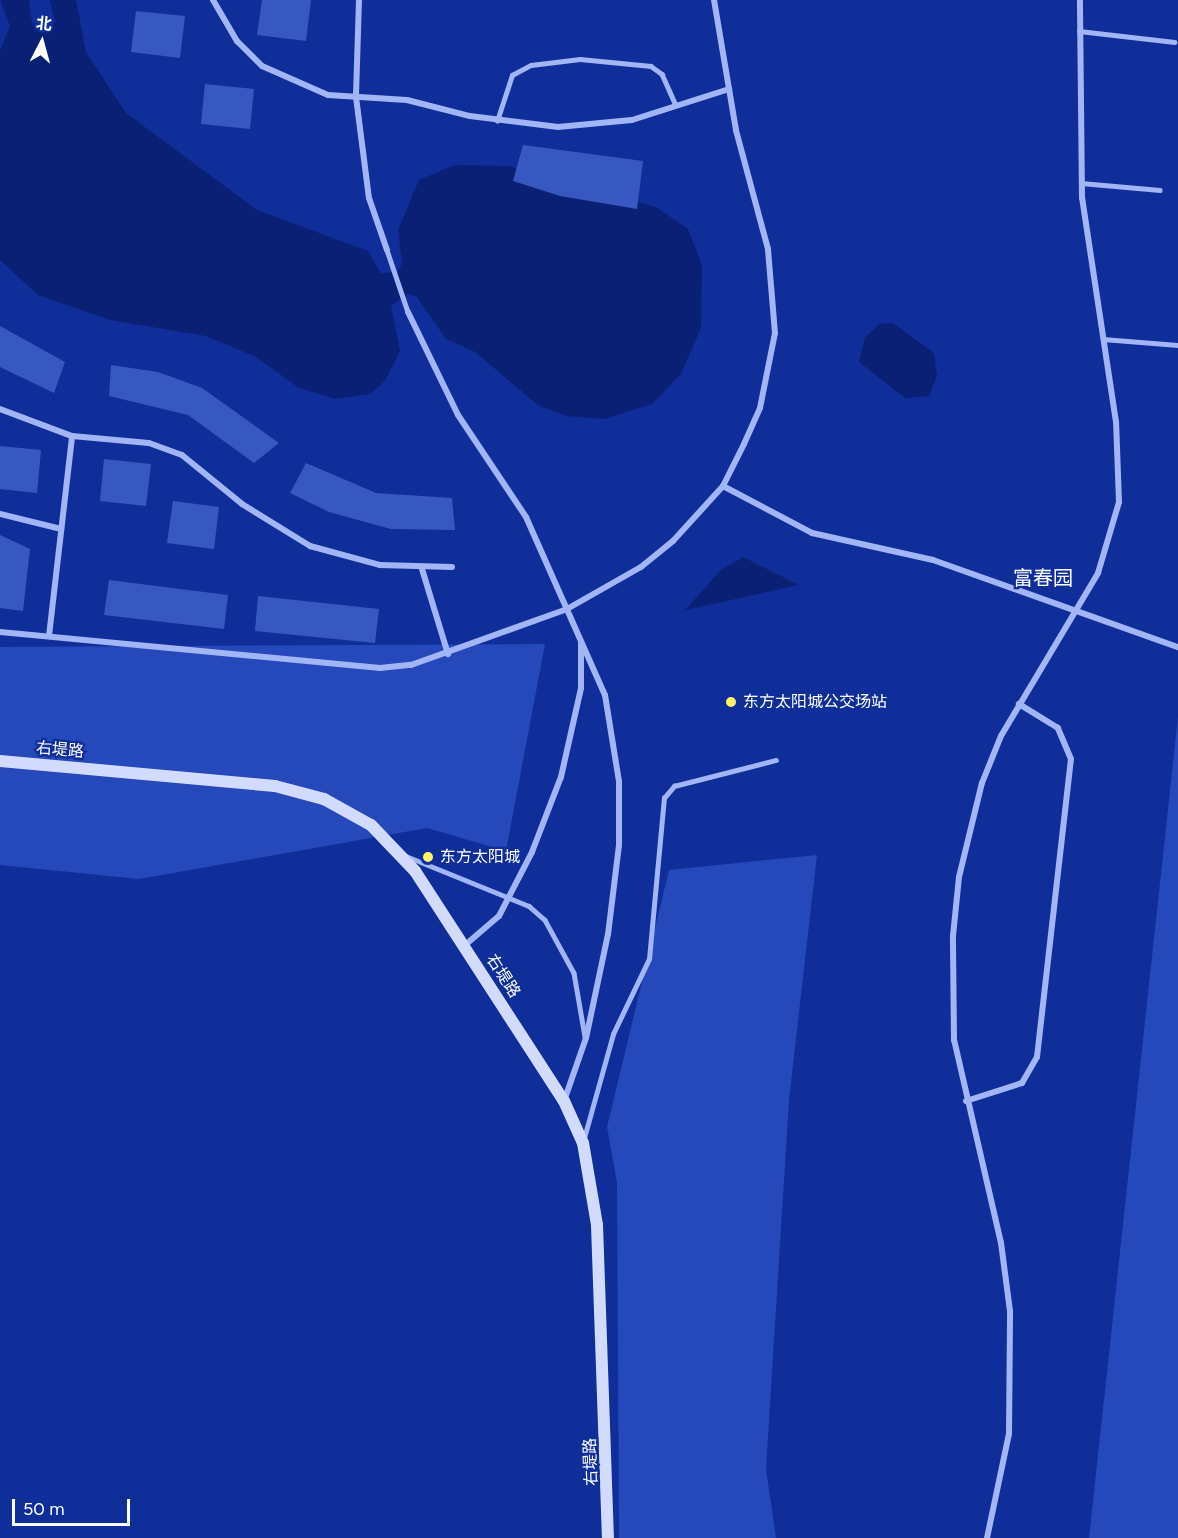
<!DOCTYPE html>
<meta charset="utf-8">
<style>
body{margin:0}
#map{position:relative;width:1178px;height:1538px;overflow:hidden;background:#0f2e9a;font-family:Figtree,"Noto Sans SC",sans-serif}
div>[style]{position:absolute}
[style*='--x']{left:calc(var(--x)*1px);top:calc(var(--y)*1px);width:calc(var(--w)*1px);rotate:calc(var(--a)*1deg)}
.green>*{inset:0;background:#2548ba}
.water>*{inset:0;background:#092075}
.building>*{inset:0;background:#3858c1}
.lane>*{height:4.5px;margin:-2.25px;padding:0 2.25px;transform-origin:2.25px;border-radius:2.25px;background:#a2b5f5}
.street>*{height:6px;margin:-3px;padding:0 3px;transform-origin:3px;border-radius:3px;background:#a2b5f5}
.secondary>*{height:12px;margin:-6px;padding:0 6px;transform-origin:6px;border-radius:6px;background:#d2dbfe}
.dots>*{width:16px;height:16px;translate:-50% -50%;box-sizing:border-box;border:3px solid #0f2e9a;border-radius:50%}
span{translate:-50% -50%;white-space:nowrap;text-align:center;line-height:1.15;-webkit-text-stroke:4.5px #0f2e9a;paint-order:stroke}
.poi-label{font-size:16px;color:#fff}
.left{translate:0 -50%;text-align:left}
.street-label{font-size:16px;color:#fff}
.quarter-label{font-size:20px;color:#fff}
.north{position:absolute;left:12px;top:12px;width:60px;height:60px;-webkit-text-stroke:4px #0f2e9a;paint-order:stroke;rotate:6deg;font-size:16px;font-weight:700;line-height:24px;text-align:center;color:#fff}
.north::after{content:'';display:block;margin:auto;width:21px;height:27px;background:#fff;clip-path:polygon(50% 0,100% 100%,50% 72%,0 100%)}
.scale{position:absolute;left:12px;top:1499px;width:118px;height:27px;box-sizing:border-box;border:3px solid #fff;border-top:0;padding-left:8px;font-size:18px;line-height:21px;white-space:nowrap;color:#fff;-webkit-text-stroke:4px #0f2e9a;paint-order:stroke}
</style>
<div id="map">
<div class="green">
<i style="clip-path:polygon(545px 644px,506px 851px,427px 828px,139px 879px,0 865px,0 647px)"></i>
<i style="clip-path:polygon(1178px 717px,1178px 1538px,1089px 1538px)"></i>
<i style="clip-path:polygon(817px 855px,789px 1100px,766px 1469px,776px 1538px,619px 1538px,617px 1183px,607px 1127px,669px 870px)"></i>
</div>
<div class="water">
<i style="clip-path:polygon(0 0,29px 0,32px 23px,49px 28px,55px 22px,50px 0,76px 0,86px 52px,126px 113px,257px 210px,368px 251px,381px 274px,398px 271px,402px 263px,398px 230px,419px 180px,455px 165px,509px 166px,656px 207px,688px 229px,702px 265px,701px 328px,681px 374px,652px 404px,604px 419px,567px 416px,539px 406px,475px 352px,446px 339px,416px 296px,407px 294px,391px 306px,400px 351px,385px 381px,370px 394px,336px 399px,299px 388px,256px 357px,206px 336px,110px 320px,38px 295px,0 260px,0 51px,10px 26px)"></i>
<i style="clip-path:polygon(893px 323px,934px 353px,937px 376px,929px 396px,905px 398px,859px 362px,865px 338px,879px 324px)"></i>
<i style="clip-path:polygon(743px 557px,799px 585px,685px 610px,721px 570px)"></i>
</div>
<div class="building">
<i style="clip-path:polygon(262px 0,311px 0,306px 41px,257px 35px)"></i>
<i style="clip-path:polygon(136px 11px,185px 16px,180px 58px,131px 52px)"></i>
<i style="clip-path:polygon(205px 84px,254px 89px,250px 129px,201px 124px)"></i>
<i style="clip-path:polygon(523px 145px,643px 161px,637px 209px,560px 196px,513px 181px)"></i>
<i style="clip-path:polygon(0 326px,65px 362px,54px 393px,0 367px)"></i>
<i style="clip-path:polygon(111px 365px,158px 372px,202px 388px,279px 443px,254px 463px,188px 415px,109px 396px)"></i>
<i style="clip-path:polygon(0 446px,41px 450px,37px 493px,0 489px)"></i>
<i style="clip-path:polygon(104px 459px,151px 464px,146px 506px,100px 501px)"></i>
<i style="clip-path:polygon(306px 463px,376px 493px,452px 498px,455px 530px,391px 529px,329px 512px,290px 493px)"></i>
<i style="clip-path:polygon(173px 501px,219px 507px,214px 549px,167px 543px)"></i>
<i style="clip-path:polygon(0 535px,30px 549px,23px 611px,0 608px)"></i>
<i style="clip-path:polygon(109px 580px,228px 595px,224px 629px,104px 615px)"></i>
<i style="clip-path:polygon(258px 596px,379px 609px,375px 643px,255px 631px)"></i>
</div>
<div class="lane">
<i style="--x:1079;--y:31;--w:96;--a:6.6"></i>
<i style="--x:497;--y:121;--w:48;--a:-71.9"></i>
<i style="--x:512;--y:75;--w:21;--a:-28"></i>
<i style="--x:531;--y:65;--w:49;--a:-7"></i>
<i style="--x:580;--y:59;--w:71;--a:5.6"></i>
<i style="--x:651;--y:66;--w:14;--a:36"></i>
<i style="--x:662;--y:74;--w:34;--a:66"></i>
<i style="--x:1081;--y:183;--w:79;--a:5.1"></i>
<i style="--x:387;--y:250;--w:65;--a:71.3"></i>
<i style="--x:1103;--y:339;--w:75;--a:4.6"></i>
<i style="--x:406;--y:856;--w:133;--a:22.1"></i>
<i style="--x:529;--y:906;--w:21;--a:41"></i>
<i style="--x:545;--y:920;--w:60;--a:61.3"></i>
<i style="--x:574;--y:973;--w:65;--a:80.2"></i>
<i style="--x:584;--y:1138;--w:108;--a:-74.4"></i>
<i style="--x:613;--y:1034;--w:83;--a:-64.4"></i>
<i style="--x:649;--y:959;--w:162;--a:-84.7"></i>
<i style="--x:664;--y:798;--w:16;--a:-50"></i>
<i style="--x:674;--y:786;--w:105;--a:-14.3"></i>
</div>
<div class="street">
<i style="--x:213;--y:0;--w:48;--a:59.7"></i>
<i style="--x:237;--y:41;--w:35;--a:45"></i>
<i style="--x:262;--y:66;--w:72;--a:23.7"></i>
<i style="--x:328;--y:95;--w:79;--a:3.6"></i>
<i style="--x:407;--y:100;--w:65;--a:14.3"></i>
<i style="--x:470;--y:116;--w:89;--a:7.1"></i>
<i style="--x:558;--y:127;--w:74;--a:-5.4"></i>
<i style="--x:632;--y:120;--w:102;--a:-17.7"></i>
<i style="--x:359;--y:0;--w:97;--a:91.8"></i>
<i style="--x:356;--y:97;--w:102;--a:82.7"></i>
<i style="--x:369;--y:198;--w:55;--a:70.9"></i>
<i style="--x:408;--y:312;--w:114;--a:64.1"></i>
<i style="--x:458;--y:415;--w:123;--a:56.3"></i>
<i style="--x:526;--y:517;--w:195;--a:66.1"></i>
<i style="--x:605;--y:695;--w:87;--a:80.8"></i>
<i style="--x:619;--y:781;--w:64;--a:90"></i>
<i style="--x:619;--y:845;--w:90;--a:97"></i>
<i style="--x:608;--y:934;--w:106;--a:101.9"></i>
<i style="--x:586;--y:1038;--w:67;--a:109.2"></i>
<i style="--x:0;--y:409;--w:77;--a:20.6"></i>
<i style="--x:72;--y:436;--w:77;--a:5.2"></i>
<i style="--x:149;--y:443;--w:35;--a:20"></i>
<i style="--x:182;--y:455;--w:77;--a:39.2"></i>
<i style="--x:242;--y:504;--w:80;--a:31.7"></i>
<i style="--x:310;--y:546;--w:73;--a:15.2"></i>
<i style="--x:380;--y:565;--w:72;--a:1.6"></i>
<i style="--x:723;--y:486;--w:101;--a:27.8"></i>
<i style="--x:812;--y:533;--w:124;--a:12.6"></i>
<i style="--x:933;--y:560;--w:260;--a:19.6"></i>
<i style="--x:0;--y:514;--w:63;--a:13.8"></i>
<i style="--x:422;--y:569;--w:89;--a:73"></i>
<i style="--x:0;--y:632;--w:382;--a:5.4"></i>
<i style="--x:380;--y:668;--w:31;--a:-6"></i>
<i style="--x:411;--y:665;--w:166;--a:-19.7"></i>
<i style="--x:567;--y:609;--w:85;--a:-29.6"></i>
<i style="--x:641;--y:567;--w:41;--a:-39.1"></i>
<i style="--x:673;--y:541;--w:74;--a:-47.7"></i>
<i style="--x:723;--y:486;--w:47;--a:-63.4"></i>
<i style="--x:744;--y:444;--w:39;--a:-66"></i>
<i style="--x:760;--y:408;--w:76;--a:-78.7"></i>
<i style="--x:775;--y:333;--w:84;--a:-94.8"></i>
<i style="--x:768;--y:249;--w:123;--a:-105.1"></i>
<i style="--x:736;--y:130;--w:132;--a:-99.6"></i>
<i style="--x:49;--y:636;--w:201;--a:-83.4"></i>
<i style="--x:464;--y:946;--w:46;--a:-40.6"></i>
<i style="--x:499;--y:916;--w:72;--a:-62.7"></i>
<i style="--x:532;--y:852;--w:80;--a:-68.9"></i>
<i style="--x:561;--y:777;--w:91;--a:-77.3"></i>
<i style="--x:581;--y:688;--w:45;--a:-90"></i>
<i style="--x:966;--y:1101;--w:59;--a:-17.8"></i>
<i style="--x:1022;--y:1083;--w:30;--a:-60"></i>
<i style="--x:1037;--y:1057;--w:300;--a:-83.5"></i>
<i style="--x:1071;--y:759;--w:34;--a:-113"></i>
<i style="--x:1058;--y:728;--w:46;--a:-148.4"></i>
<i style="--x:987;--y:1538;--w:106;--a:-78.1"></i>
<i style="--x:1009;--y:1434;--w:123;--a:-89.5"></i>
<i style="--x:1010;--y:1311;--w:69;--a:-97.5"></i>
<i style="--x:1001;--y:1243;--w:208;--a:-103"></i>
<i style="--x:954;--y:1040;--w:104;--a:-90.6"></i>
<i style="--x:953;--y:936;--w:59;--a:-84.2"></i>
<i style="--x:959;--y:877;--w:97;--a:-76.3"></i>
<i style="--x:982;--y:783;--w:51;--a:-68"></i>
<i style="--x:1001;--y:736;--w:190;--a:-59.2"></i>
<i style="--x:1098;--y:573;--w:74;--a:-73.5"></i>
<i style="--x:1119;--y:502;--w:80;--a:-92.1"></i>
<i style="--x:1116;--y:422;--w:227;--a:-98.6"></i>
<i style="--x:1082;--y:198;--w:198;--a:-90.6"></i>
</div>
<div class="secondary">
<i style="--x:0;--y:761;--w:276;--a:5.2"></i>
<i style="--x:275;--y:786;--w:51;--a:14.9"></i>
<i style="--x:324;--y:799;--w:54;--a:29"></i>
<i style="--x:371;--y:825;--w:64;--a:46.3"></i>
<i style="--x:415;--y:871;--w:274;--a:57.1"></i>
<i style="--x:564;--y:1101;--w:46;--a:65.7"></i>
<i style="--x:583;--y:1143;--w:83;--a:80.3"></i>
<i style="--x:597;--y:1225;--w:313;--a:88"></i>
</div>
<div class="dots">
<i style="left:731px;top:702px;background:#fff465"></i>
<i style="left:428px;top:857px;background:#fff465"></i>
</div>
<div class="poi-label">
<span class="left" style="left:743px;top:702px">东方太阳城公交场站</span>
<span class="left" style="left:440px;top:857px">东方太阳城</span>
</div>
<div class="street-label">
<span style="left:60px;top:750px;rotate:5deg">右堤路</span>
<span style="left:503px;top:976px;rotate:57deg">右堤路</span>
<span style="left:591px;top:1462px;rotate:-92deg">右堤路</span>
</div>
<div class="quarter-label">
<span style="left:1043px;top:578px">富春园</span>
</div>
<div class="north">北</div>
<div class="scale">50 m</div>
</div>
